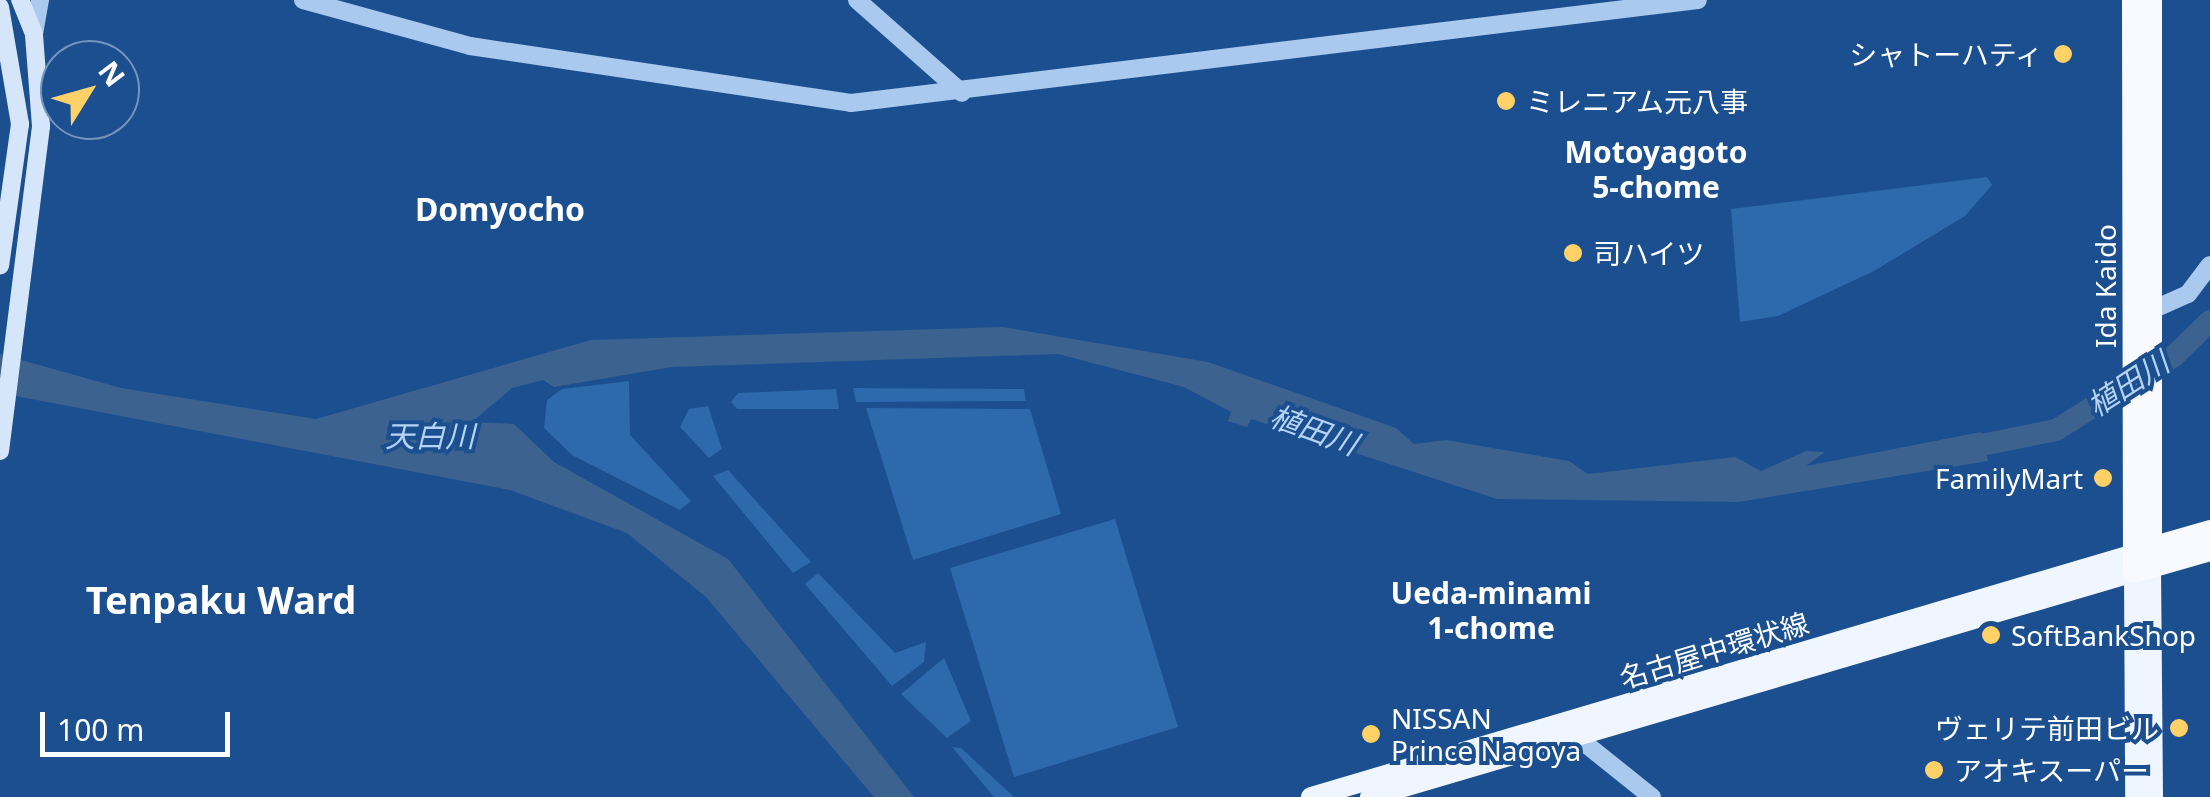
<!DOCTYPE html>
<meta charset="utf-8">
<style>
body{margin:0}
#map{position:relative;width:2210px;height:797px;overflow:hidden;background:#1b4f8f;font-family:"Noto Sans","Noto Sans JP",sans-serif}
div>[style]{position:absolute}
[style*='--x']{left:calc(var(--x)*1px);top:calc(var(--y)*1px);width:calc(var(--w)*1px);rotate:calc(var(--a)*1deg)}
.green>*{inset:0;background:#2e69ad}
.water>*{inset:0;background:#3c6290}
.river>*{height:22px;margin:-11px;padding:0 11px;transform-origin:11px;border-radius:11px;background:#3c6290}
.tertiary>*{height:18px;margin:-9px;padding:0 9px;transform-origin:9px;border-radius:9px;background:#a9c9ee}
.secondary>*{height:18px;margin:-9px;padding:0 9px;transform-origin:9px;border-radius:9px;background:#d6e6fa}
.primary>*{height:20px;margin:-10px;padding:0 10px;transform-origin:10px;border-radius:10px;background:#f0f6ff}
.trunk>*{height:22px;margin:-11px;padding:0 11px;transform-origin:11px;border-radius:11px;background:#f8faff}
.dots>*{width:28px;height:28px;translate:-50% -50%;box-sizing:border-box;border:5px solid #1b4f8f;border-radius:50%}
span{translate:-50% -50%;white-space:nowrap;text-align:center;line-height:1.15;-webkit-text-stroke:8px #1b4f8f;paint-order:stroke}
.poi-label{font-size:28px;color:#fff}
.right{translate:-100% -50%;text-align:right}
.left{translate:0 -50%;text-align:left}
.street-label{font-size:28px;color:#fff}
.neighbourhood-label{font-size:30px;color:#fff;font-weight:700}
.water-label{font-size:30px;color:#b5d3f5;font-style:italic}
.quarter-label{font-size:32px;color:#fff;font-weight:700}
.district-label{font-size:38px;color:#fff;font-weight:700}
.north{position:absolute;left:40px;top:40px;width:100px;height:100px;box-sizing:border-box;background:#1b4f8f;border:2px solid #7695bc;border-radius:50%;rotate:53deg;font-size:28px;font-weight:700;line-height:40px;text-align:center;color:#fff}
.north::after{content:'';display:block;margin:auto;width:35px;height:45px;background:#ffd166;clip-path:polygon(50% 0,100% 100%,50% 72%,0 100%)}
.scale{position:absolute;left:40px;top:712px;width:190px;height:45px;box-sizing:border-box;border:5px solid #fff;border-top:0;padding-left:12px;font-size:30px;line-height:35px;white-space:nowrap;color:#fff;-webkit-text-stroke:8px #1b4f8f;paint-order:stroke}
</style>
<div id="map">
<div class="green">
<i style="clip-path:polygon(1987px 177px,1992px 185px,1965px 216px,1874px 271px,1778px 316px,1740px 322px,1731px 209px)"></i>
<i style="clip-path:polygon(629px 381px,630px 435px,691px 501px,680px 510px,572px 455px,544px 428px,547px 400px,562px 389px)"></i>
<i style="clip-path:polygon(853px 388px,1024px 389px,1026px 401px,856px 402px)"></i>
<i style="clip-path:polygon(836px 389px,839px 409px,737px 409px,731px 402px,738px 393px)"></i>
<i style="clip-path:polygon(708px 406px,722px 449px,709px 458px,680px 427px,689px 409px)"></i>
<i style="clip-path:polygon(866px 408px,1030px 409px,1061px 514px,913px 560px)"></i>
<i style="clip-path:polygon(728px 470px,811px 562px,793px 573px,713px 476px)"></i>
<i style="clip-path:polygon(1115px 519px,1178px 727px,1014px 777px,950px 568px)"></i>
<i style="clip-path:polygon(818px 573px,895px 653px,926px 642px,924px 662px,892px 686px,805px 584px)"></i>
<i style="clip-path:polygon(944px 658px,971px 721px,947px 738px,901px 694px)"></i>
<i style="clip-path:polygon(952px 747px,961px 748px,1014px 797px,994px 797px)"></i>
</div>
<div class="water">
<i style="clip-path:polygon(1003px 327px,1208px 362px,1396px 428px,1414px 444px,1446px 440px,1569px 461px,1588px 474px,1735px 457px,1761px 471px,1806px 451px,1825px 452px,1806px 466px,1981px 432px,1988px 461px,1739px 502px,1497px 499px,1251px 419px,1247px 427px,1228px 421px,1231px 412px,1184px 387px,1058px 354px,672px 367px,554px 387px,543px 380px,512px 388px,472px 422px,514px 424px,554px 462px,728px 559px,914px 797px,874px 797px,706px 597px,627px 533px,510px 490px,0 393px,0 354px,121px 388px,316px 419px,591px 340px)"></i>
</div>
<div class="river">
<i style="--x:1956;--y:450;--w:102;--a:-11.3"></i>
<i style="--x:2056;--y:430;--w:139;--a:-32.1"></i>
<i style="--x:2174;--y:356;--w:50;--a:-44.2"></i>
</div>
<div class="tertiary">
<i style="--x:303;--y:0;--w:173;--a:15.4"></i>
<i style="--x:470;--y:46;--w:385;--a:8.5"></i>
<i style="--x:851;--y:103;--w:853;--a:-6.93"></i>
<i style="--x:857;--y:0;--w:140;--a:41.5"></i>
<i style="--x:34;--y:34;--w:35;--a:-80"></i>
<i style="--x:2152;--y:310;--w:39;--a:-24"></i>
<i style="--x:2188;--y:294;--w:36;--a:-53"></i>
<i style="--x:1577;--y:737;--w:96;--a:38.7"></i>
</div>
<div class="secondary">
<i style="--x:0;--y:7;--w:119;--a:80.3"></i>
<i style="--x:20;--y:124;--w:143;--a:98"></i>
<i style="--x:0;--y:451;--w:328;--a:-82.8"></i>
<i style="--x:41;--y:126;--w:92;--a:-94.4"></i>
<i style="--x:34;--y:34;--w:37;--a:-112"></i>
</div>
<div class="primary">
<i style="--x:2151;--y:567;--w:230;--a:89.5"></i>
<i style="--x:1311;--y:797;--w:858;--a:-16.45"></i>
<i style="--x:1370;--y:797;--w:796;--a:-16.41"></i>
<i style="--x:2134;--y:572;--w:225;--a:89.7"></i>
</div>
<div class="trunk">
<i style="--x:2133;--y:0;--w:572;--a:89.9"></i>
<i style="--x:2134;--y:572;--w:79;--a:-16.1"></i>
<i style="--x:2151;--y:0;--w:567;--a:90"></i>
<i style="--x:2137;--y:552;--w:76;--a:-16"></i>
</div>
<div class="dots">
<i style="left:2063px;top:54px;background:#ffd166"></i>
<i style="left:1506px;top:101px;background:#ffd166"></i>
<i style="left:1573px;top:253px;background:#ffd166"></i>
<i style="left:2103px;top:478px;background:#ffd166"></i>
<i style="left:1991px;top:635px;background:#ffd166"></i>
<i style="left:2179px;top:728px;background:#ffd166"></i>
<i style="left:1371px;top:734px;background:#ffd166"></i>
<i style="left:1934px;top:770px;background:#ffd166"></i>
</div>
<div class="poi-label">
<span class="right" style="left:2043px;top:54px">シャトーハティ</span>
<span class="left" style="left:1526px;top:101px">ミレニアム元八事</span>
<span class="left" style="left:1593px;top:253px">司ハイツ</span>
<span class="right" style="left:2083px;top:478px">FamilyMart</span>
<span class="left" style="left:2011px;top:635px">SoftBankShop</span>
<span class="left" style="left:1391px;top:734px">NISSAN<br>Prince Nagoya</span>
<span class="right" style="left:2159px;top:728px">ヴェリテ前田ビル</span>
<span class="left" style="left:1954px;top:770px">アオキスーパー</span>
</div>
<div class="street-label">
<span style="left:2105px;top:286px;rotate:-90deg">Ida Kaido</span>
<span style="left:1714px;top:650px;rotate:-17deg">名古屋中環状線</span>
</div>
<div class="neighbourhood-label">
<span style="left:1656px;top:169px">Motoyagoto<br>5-chome</span>
<span style="left:1491px;top:610px">Ueda-minami<br>1-chome</span>
</div>
<div class="water-label">
<span style="left:2128px;top:384px;rotate:-33deg">植田川</span>
<span style="left:1314px;top:430px;rotate:20deg">植田川</span>
<span style="left:430px;top:436px">天白川</span>
</div>
<div class="quarter-label">
<span style="left:500px;top:209px">Domyocho</span>
</div>
<div class="district-label">
<span style="left:221px;top:600px">Tenpaku Ward</span>
</div>
<div class="north">N</div>
<div class="scale">100 m</div>
</div>
